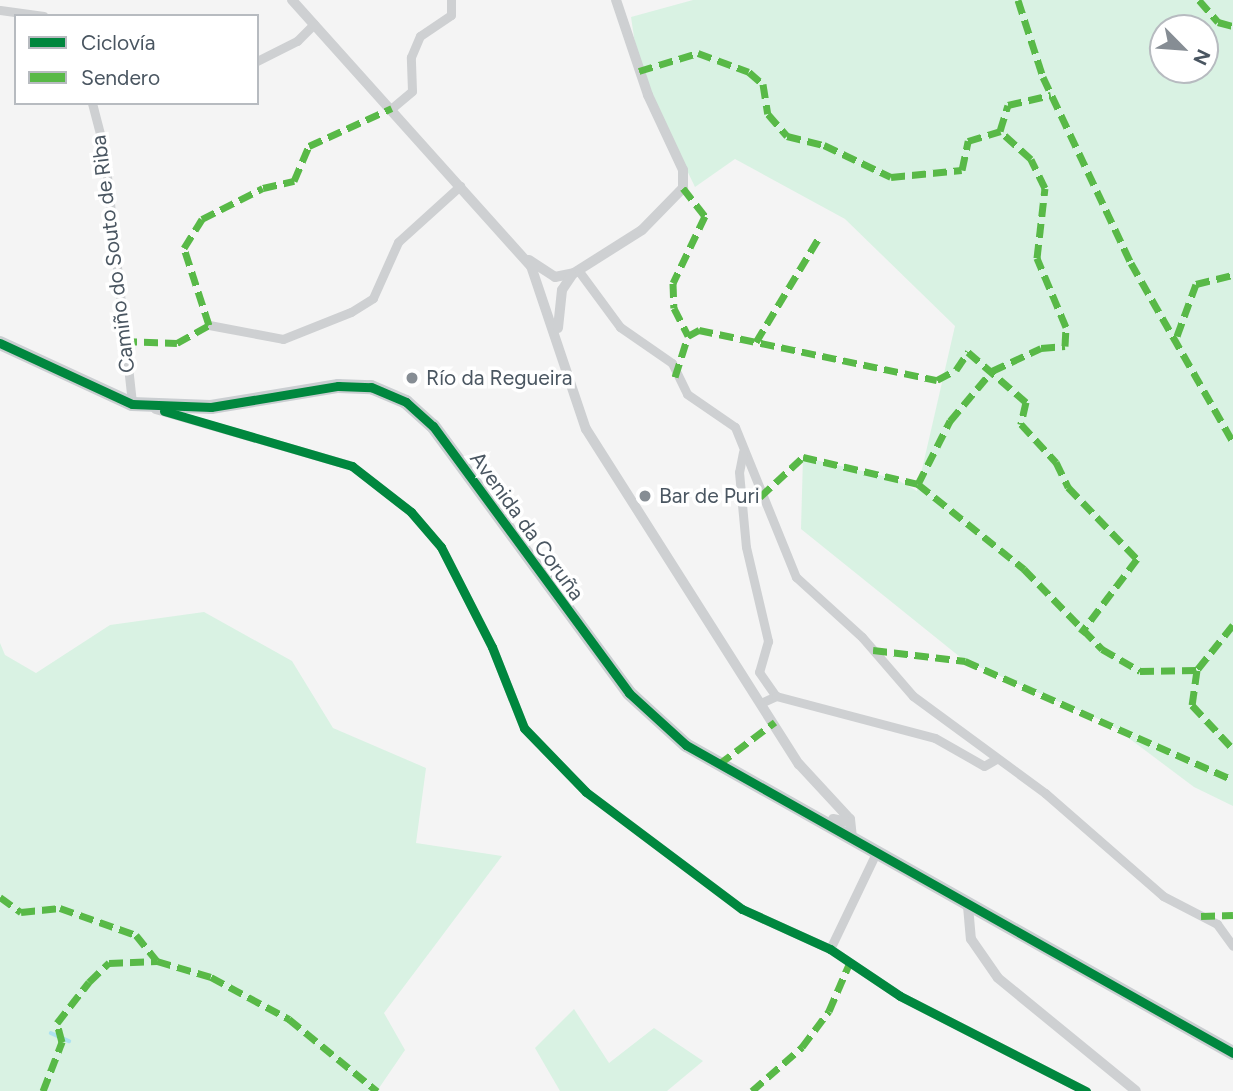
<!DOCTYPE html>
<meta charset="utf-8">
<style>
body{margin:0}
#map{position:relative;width:1233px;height:1091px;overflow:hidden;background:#f4f4f4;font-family:Figtree,sans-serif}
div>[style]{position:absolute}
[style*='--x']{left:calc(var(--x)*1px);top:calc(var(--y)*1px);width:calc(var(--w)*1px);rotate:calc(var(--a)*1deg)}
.green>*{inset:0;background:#d9f2e3}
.stream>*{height:3.5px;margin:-1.75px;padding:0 1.75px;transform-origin:1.75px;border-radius:1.75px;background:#aee2f0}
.minor>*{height:9px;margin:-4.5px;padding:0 4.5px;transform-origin:4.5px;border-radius:4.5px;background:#ced0d2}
.tertiary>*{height:10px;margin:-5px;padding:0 5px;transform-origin:5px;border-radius:5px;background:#ced0d2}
.primary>*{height:14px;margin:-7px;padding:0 7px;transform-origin:7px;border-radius:7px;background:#caced1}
.quiet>*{height:7px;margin-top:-3.5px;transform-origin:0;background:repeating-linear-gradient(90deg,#58b947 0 14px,transparent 0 21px)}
.cycleway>*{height:9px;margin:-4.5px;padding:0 4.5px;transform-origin:4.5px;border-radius:4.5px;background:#00873e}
.dots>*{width:19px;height:19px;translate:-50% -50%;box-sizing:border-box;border:4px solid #fff;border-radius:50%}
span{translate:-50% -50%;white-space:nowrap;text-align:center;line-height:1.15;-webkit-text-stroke:7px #fff;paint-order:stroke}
.street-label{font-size:21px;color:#4a5661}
.poi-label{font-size:21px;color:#4a5661}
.left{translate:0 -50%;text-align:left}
.legend{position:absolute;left:14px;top:14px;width:245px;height:91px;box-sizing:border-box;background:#fff;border:2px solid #b7bbc0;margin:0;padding:9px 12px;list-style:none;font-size:21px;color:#4a5661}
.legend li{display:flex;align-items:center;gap:14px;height:35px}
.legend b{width:35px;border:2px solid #b7bbc0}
.north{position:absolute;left:1149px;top:14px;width:70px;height:70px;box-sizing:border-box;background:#fff;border:2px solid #b7bbc0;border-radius:50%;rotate:115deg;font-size:19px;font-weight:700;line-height:28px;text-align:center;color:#4a5661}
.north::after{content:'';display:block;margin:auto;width:24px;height:32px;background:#868d94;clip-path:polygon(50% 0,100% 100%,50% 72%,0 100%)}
</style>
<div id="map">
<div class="green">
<i style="clip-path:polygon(evenodd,693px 0,1233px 0,1233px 806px,1194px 787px,1110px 724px,965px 661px,801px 529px,803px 457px,896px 479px,917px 491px,955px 326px,845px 219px,735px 159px,695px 187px,639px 71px,631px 17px,693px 0,1163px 28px,1205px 28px,1205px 70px,1163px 70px,1163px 28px)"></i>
<i style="clip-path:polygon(204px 612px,292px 661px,333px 728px,426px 768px,416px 843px,502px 856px,384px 1013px,405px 1050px,377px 1091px,0 1091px,0 643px,5px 655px,36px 673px,110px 625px)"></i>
<i style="clip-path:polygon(574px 1009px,609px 1063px,654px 1028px,703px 1061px,667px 1091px,560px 1091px,535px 1048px)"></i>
</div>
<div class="stream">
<i style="--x:51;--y:1033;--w:20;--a:24"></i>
</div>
<div class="minor">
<i style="--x:0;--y:10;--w:44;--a:7.8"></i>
<i style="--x:257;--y:61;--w:45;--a:-26.6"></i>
<i style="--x:297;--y:41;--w:24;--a:-45"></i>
<i style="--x:92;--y:103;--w:48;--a:75.4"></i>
<i style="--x:104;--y:149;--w:257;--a:83.7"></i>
<i style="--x:392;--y:108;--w:26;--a:-40"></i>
<i style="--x:412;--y:91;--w:34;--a:-92"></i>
<i style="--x:411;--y:57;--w:23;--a:-67"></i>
<i style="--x:420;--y:36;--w:37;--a:-34"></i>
<i style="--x:451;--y:15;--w:15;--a:-90"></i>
<i style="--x:578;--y:270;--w:71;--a:53.6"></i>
<i style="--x:620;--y:327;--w:63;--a:34.7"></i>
<i style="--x:672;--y:363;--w:34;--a:64"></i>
<i style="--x:687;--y:394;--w:58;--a:34.5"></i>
<i style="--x:735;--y:427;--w:162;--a:67.9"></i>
<i style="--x:796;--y:577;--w:89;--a:42.3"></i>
<i style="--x:862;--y:637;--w:78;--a:49.2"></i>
<i style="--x:913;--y:696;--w:164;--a:36.3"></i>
<i style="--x:1045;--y:793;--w:157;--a:41.1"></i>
<i style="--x:1163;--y:896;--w:61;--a:27.4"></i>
<i style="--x:1217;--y:924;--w:27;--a:54"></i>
<i style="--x:209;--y:325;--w:75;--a:10.7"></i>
<i style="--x:283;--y:339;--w:73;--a:-21.7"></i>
<i style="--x:351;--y:312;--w:26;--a:-32"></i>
<i style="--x:373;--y:298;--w:61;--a:-65.9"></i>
<i style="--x:398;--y:242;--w:84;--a:-42.1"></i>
<i style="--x:155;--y:409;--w:205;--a:16.1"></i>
<i style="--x:352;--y:466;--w:75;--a:37.9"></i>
<i style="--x:411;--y:512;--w:46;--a:49.4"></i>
<i style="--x:441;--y:547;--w:112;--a:63"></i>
<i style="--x:492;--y:647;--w:87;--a:68.4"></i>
<i style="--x:524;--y:728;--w:89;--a:45.9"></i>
<i style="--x:586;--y:792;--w:195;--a:36.9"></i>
<i style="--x:742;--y:909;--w:97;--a:24.4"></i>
<i style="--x:830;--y:949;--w:84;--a:33.9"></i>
<i style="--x:900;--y:996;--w:209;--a:27.1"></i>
<i style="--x:743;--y:452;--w:20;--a:101"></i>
<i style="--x:739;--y:472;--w:75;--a:84.7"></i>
<i style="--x:746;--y:547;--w:97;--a:76.8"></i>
<i style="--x:768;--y:641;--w:32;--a:106"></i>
<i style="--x:759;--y:672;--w:29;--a:55"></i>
<i style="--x:761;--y:703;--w:17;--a:-25"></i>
<i style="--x:776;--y:696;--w:164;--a:14.8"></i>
<i style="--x:935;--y:738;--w:56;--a:29.7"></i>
<i style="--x:984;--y:766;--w:14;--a:-30"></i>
<i style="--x:830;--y:949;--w:106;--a:-64.4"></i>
</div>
<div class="tertiary">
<i style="--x:292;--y:0;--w:358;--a:48.1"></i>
<i style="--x:531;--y:266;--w:172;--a:71.4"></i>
<i style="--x:586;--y:429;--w:397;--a:57.6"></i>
<i style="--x:799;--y:764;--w:75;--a:47.2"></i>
<i style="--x:850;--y:819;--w:20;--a:84"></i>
<i style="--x:529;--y:260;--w:31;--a:33"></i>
<i style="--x:555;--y:277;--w:19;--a:-12"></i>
<i style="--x:574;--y:273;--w:80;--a:-32.3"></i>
<i style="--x:642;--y:230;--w:59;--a:-45.7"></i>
<i style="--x:683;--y:188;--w:18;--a:-90"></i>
<i style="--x:683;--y:170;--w:83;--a:-115"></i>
<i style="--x:648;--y:95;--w:100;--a:-108.6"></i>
<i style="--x:558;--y:328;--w:38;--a:-84"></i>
<i style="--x:562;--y:290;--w:18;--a:-56"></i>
<i style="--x:833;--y:819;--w:16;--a:11"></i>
<i style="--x:968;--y:906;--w:33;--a:85"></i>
<i style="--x:971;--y:939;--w:47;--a:55.3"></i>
<i style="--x:998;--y:978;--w:178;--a:39.3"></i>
</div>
<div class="primary">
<i style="--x:0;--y:343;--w:145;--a:24.8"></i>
<i style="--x:132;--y:404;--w:79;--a:2.2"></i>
<i style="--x:211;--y:407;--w:129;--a:-9.4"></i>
<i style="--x:338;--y:386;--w:33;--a:2"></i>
<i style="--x:371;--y:387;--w:38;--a:23"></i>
<i style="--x:406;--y:402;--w:36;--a:42"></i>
<i style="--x:433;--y:426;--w:331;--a:53.7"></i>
<i style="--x:629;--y:693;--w:77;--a:42.4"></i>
<i style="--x:686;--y:745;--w:628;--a:29.38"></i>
</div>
<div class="quiet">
<i style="--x:1018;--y:0;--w:81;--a:72"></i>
<i style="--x:1043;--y:77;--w:206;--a:64.7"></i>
<i style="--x:1131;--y:263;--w:206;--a:60.3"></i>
<i style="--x:1199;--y:0;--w:29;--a:49"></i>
<i style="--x:1218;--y:22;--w:16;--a:15"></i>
<i style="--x:639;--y:71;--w:62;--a:-17"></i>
<i style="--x:698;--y:53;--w:54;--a:20.4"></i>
<i style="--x:749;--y:72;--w:18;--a:41"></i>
<i style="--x:763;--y:84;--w:30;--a:81"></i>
<i style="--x:768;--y:114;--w:29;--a:49"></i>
<i style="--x:787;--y:136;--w:38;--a:14"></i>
<i style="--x:824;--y:145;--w:74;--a:25.5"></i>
<i style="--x:891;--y:177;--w:71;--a:-5.6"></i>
<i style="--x:962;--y:170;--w:30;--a:-78"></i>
<i style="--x:968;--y:141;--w:34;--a:-17"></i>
<i style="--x:1000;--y:131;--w:27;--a:-73"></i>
<i style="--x:1008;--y:105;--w:44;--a:-13.1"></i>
<i style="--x:683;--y:188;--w:36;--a:52"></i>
<i style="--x:705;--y:216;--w:74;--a:115.5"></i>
<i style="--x:673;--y:283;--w:25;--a:88"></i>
<i style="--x:674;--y:308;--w:31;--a:63"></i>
<i style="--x:1177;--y:336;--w:55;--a:-69.9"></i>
<i style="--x:1196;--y:284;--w:38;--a:-14"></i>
<i style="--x:123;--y:341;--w:54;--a:2.1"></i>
<i style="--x:177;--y:343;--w:37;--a:-29"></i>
<i style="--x:209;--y:325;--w:81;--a:-108"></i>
<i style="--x:184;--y:248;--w:34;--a:-58"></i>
<i style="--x:202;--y:219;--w:68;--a:-26.9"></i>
<i style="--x:263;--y:188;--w:32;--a:-13"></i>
<i style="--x:294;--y:181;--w:38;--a:-67"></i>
<i style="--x:309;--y:146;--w:91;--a:-24.6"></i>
<i style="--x:756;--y:342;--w:124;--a:-58.9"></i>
<i style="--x:675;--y:377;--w:43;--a:-72.4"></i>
<i style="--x:688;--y:336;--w:13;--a:-29"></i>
<i style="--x:699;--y:330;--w:243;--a:11.9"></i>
<i style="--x:937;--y:380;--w:21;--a:-28"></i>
<i style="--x:956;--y:370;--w:22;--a:-56"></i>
<i style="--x:968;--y:352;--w:77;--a:40.8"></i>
<i style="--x:1026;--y:402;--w:23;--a:103"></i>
<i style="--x:1021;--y:424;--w:52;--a:47.4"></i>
<i style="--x:1056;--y:462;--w:28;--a:64"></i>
<i style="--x:1068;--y:487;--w:100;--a:46.2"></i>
<i style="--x:1137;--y:559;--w:93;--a:127.1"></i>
<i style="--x:918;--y:484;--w:71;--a:-63.1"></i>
<i style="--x:950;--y:421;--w:65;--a:-50"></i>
<i style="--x:992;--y:371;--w:54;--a:-25.1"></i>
<i style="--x:1041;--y:348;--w:24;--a:-5"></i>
<i style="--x:1065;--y:346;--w:19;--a:-87"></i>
<i style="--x:1066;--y:327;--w:75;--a:-112.8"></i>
<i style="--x:1037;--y:258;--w:70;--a:-83.5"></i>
<i style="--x:1045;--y:188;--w:32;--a:-116"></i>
<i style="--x:1031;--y:159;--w:42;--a:-137.9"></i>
<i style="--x:760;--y:497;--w:59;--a:-42.9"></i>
<i style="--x:803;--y:457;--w:118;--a:13.2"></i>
<i style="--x:918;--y:484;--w:136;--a:38.7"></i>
<i style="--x:1024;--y:569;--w:112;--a:45.7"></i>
<i style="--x:1102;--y:649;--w:44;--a:30.1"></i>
<i style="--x:1140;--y:671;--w:57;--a:-1"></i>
<i style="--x:1233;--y:625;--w:58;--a:128.7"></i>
<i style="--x:1197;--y:670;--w:35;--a:98"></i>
<i style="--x:1192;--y:705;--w:60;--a:47"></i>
<i style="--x:873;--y:650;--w:93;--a:6.8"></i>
<i style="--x:965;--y:661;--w:293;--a:23.9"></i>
<i style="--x:719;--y:764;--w:70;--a:-36.9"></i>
<i style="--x:0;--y:897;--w:26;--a:36"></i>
<i style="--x:21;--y:912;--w:39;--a:-6"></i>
<i style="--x:60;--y:908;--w:81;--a:19.6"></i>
<i style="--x:136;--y:935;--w:33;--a:51"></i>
<i style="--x:157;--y:961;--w:56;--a:16.5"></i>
<i style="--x:211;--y:977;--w:89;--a:28.3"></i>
<i style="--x:289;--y:1019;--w:114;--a:39.3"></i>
<i style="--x:1201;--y:916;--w:32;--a:-2"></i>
<i style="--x:43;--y:1091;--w:53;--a:-68.8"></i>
<i style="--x:62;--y:1042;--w:20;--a:-105"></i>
<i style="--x:57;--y:1023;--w:52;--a:-52"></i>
<i style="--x:89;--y:982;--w:28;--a:-44"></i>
<i style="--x:109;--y:963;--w:48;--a:-2.4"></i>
<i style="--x:752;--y:1091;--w:67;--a:-41.3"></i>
<i style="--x:802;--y:1047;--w:45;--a:-53.1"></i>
<i style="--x:829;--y:1011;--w:53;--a:-66.8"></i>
</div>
<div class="cycleway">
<i style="--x:0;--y:343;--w:145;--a:24.8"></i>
<i style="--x:132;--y:404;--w:79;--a:2.2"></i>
<i style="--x:211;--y:407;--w:129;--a:-9.4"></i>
<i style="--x:338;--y:386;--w:33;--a:2"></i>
<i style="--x:371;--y:387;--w:38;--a:23"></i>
<i style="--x:406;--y:402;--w:36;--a:42"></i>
<i style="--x:433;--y:426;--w:331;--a:53.7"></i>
<i style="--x:629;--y:693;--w:77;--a:42.4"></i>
<i style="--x:686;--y:745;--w:628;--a:29.38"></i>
<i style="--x:164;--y:411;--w:196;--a:16.3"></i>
<i style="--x:352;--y:466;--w:75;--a:37.9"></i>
<i style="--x:411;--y:512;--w:46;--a:49.4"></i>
<i style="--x:441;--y:547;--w:112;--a:63"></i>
<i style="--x:492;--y:647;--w:87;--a:68.4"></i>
<i style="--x:524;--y:728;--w:89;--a:45.9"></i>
<i style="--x:586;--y:792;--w:195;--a:36.9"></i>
<i style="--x:742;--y:909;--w:97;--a:24.4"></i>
<i style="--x:830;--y:949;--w:84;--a:33.9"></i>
<i style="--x:900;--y:996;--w:209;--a:27.1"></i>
</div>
<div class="dots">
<i style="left:412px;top:378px;background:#868d94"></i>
<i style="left:645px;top:496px;background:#868d94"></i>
</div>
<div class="street-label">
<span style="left:113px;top:254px;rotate:-97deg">Camiño do Souto de Riba</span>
<span style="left:527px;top:526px;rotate:54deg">Avenida da Coruña</span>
</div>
<div class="poi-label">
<span class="left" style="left:426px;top:378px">Río da Regueira</span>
<span class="left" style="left:659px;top:496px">Bar de Puri</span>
</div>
<ul class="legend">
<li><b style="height:9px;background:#00873e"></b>Ciclovía</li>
<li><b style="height:9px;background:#58b947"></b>Sendero</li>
</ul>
<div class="north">N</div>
</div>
